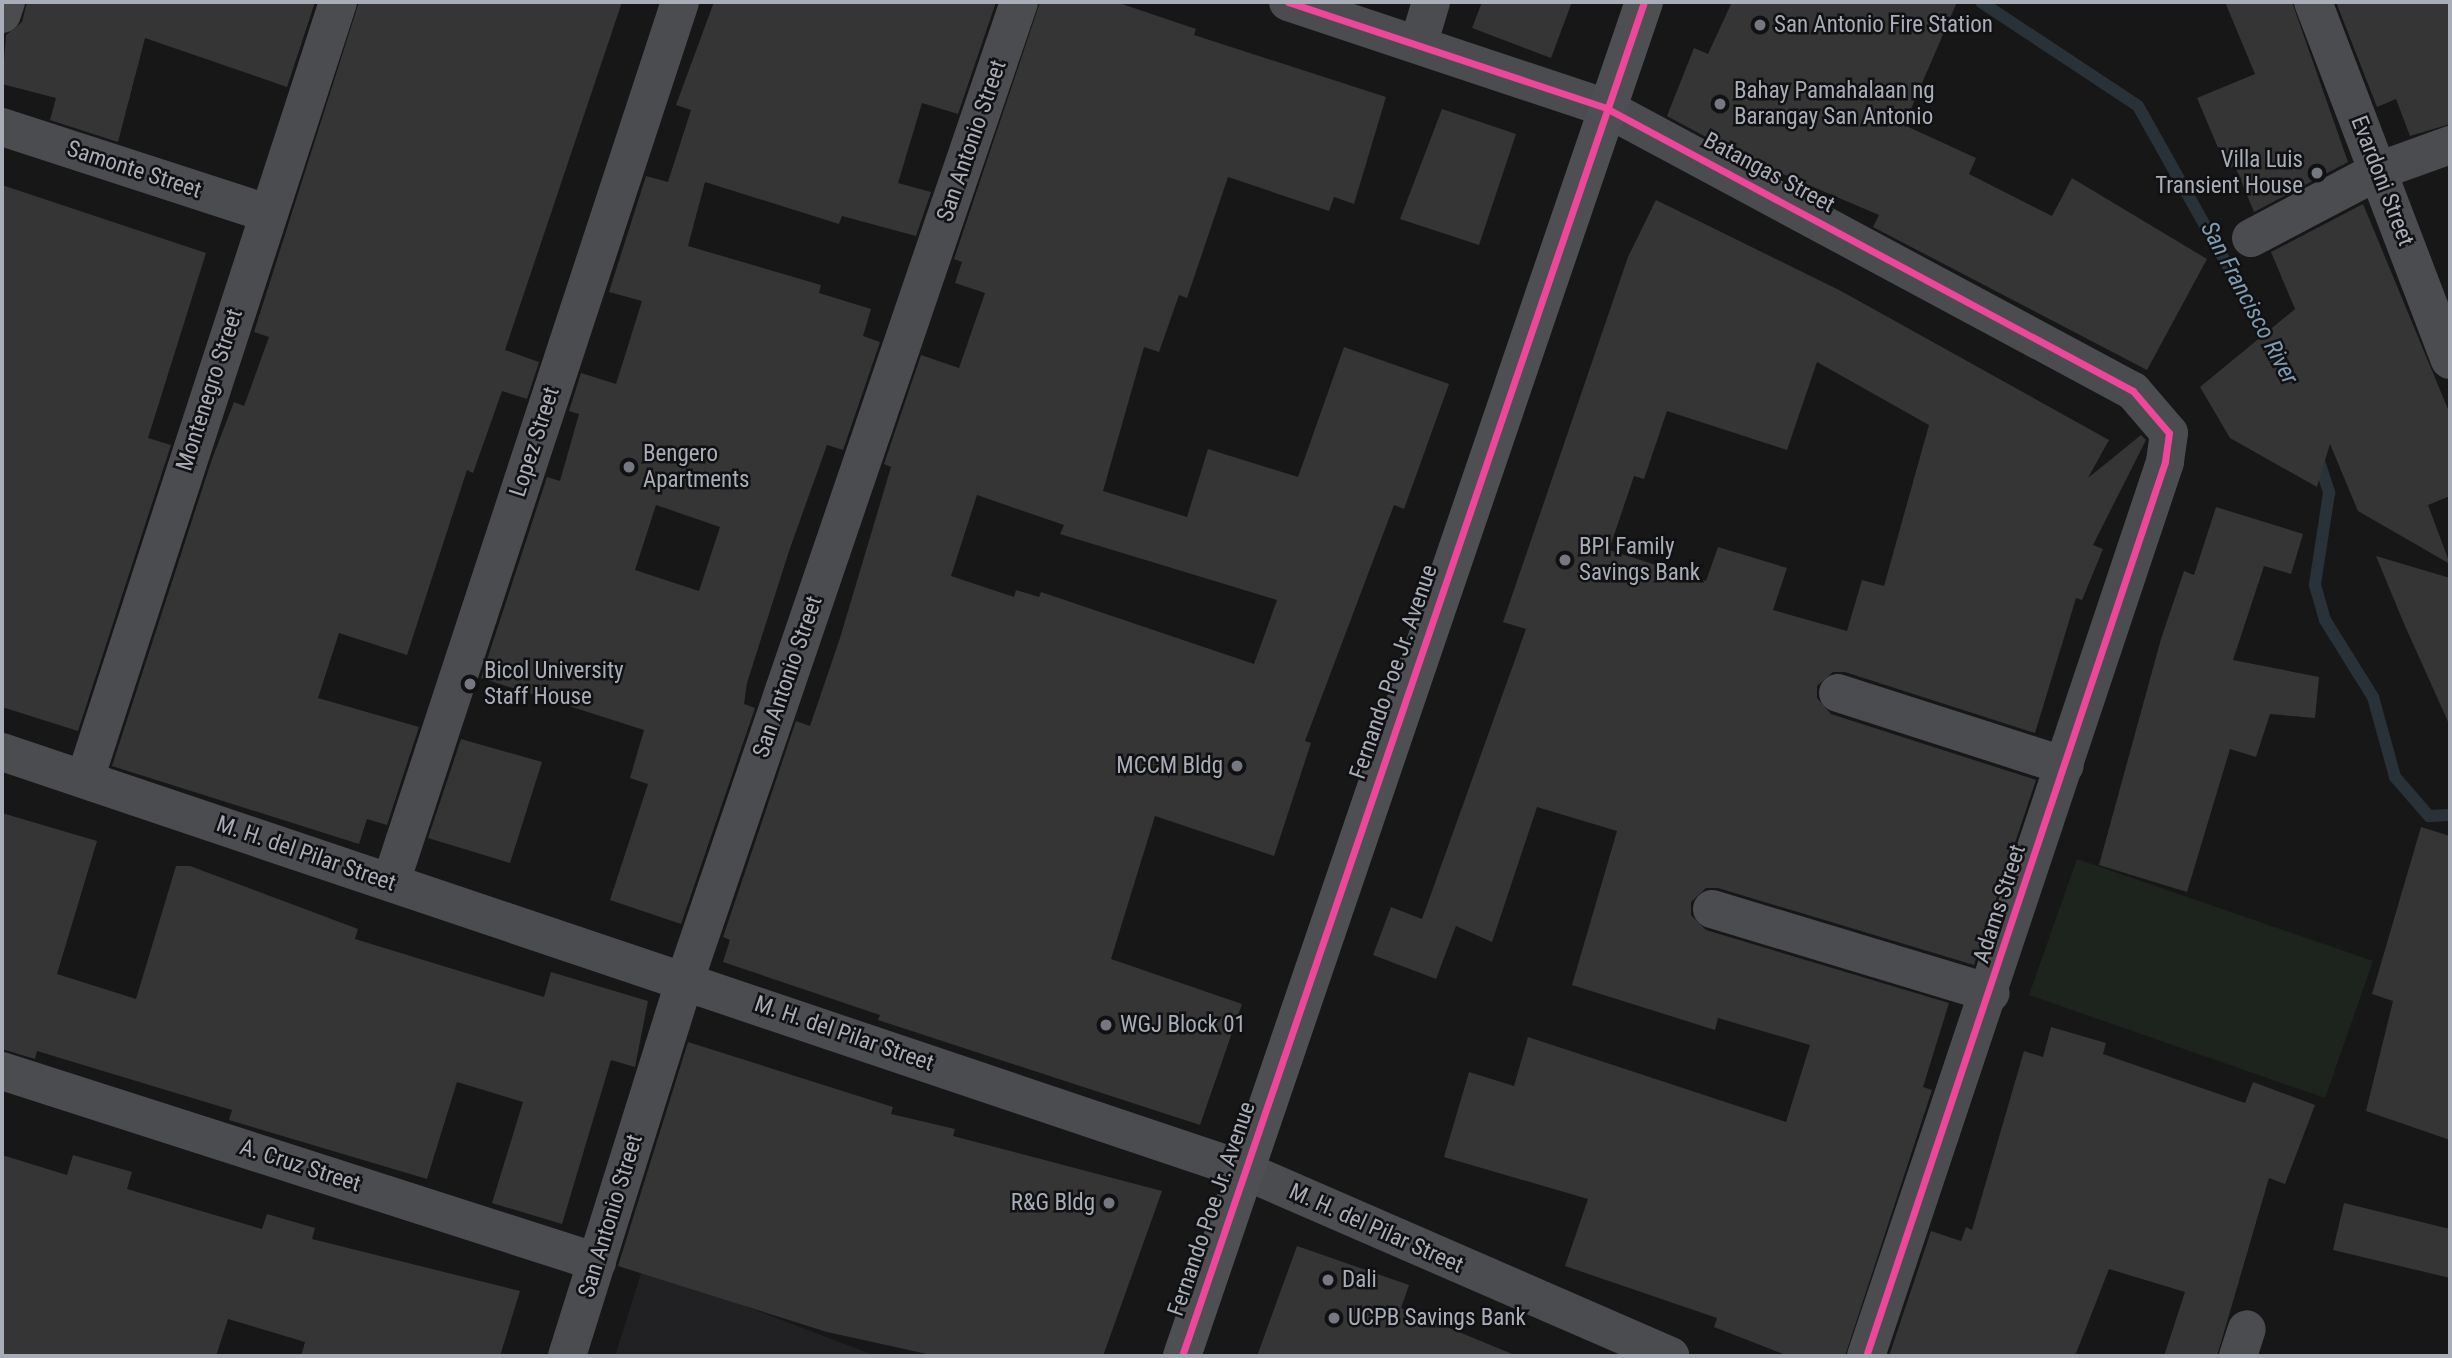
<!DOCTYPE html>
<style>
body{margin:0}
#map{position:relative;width:2452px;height:1358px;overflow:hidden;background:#171717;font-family:"Roboto Condensed",sans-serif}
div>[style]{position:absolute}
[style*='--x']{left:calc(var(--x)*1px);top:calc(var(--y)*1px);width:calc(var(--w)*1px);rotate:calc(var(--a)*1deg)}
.built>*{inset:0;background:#212123}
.green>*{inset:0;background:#1d241e}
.stream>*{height:12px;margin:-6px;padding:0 6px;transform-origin:6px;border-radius:6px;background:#2a3239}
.building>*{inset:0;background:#353536}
.minor>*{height:38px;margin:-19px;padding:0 19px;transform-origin:19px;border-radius:19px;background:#4b4c50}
.major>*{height:38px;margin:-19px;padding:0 19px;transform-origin:19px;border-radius:19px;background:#4d4f52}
.cycleway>*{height:7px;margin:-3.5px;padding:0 3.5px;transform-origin:3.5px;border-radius:3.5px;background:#ed469a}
.dots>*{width:19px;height:19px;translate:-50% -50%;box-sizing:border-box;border:4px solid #111113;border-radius:50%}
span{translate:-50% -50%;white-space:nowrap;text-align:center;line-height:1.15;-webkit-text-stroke:5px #111113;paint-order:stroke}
.poi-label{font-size:23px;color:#a8adb8}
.left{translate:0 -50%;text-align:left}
.right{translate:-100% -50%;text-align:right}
.street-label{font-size:23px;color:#a8adb8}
.water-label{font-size:24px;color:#7f9bb3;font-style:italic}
.frame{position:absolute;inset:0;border:4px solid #a8adb8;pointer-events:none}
</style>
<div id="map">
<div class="built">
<i style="clip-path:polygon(643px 1267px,876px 1356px,615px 1356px)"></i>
</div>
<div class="green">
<i style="clip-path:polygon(2077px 859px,2373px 961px,2325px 1098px,2029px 995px)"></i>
</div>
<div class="stream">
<i style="--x:1981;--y:2;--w:188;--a:33.5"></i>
<i style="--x:2138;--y:106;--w:278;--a:60.7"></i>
<i style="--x:2317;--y:455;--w:40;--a:72"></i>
<i style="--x:2329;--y:493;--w:93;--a:98.7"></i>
<i style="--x:2315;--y:585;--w:36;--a:74"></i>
<i style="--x:2325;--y:620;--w:91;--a:58.1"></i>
<i style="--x:2373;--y:697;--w:83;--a:74.6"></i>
<i style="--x:2395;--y:777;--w:52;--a:48.9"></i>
<i style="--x:2429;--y:816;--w:21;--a:-3"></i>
</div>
<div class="building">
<i style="clip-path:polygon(27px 2px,315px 2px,287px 87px,145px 38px,118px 142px,50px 120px,56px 98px,2px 84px,6px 35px,22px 22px)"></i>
<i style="clip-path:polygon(359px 2px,622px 2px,505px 350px,539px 362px,527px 399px,502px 391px,473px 473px,467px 470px,407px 655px,339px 633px,318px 698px,419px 727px,387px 825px,367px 819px,359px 844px,112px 766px,212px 459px,234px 402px,244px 406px,269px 337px,254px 332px)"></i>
<i style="clip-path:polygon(evenodd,714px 2px,996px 2px,958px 114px,922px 103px,898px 183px,931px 192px,916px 236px,842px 216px,839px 224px,705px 182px,688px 246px,821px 285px,819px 293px,871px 309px,863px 336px,880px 342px,843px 450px,827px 445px,789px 551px,747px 683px,744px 704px,755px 708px,681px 924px,610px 900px,648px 784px,630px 778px,644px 730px,481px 678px,547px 477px,560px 481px,579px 414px,569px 411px,581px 373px,616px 384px,642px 301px,609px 292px,646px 176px,668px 182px,691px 110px,676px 105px,714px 2px,656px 505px,720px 527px,699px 591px,635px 570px,656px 505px)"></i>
<i style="clip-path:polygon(evenodd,1040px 2px,1116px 2px,1196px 29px,1194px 35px,1386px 97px,1354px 204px,1334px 197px,1329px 211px,1228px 177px,1187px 298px,1179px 295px,1159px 352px,1144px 347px,1103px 491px,1187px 517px,1208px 449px,1298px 477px,1344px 347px,1449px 384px,1404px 509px,1394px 505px,1305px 741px,1311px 743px,1274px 856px,1155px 816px,1111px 959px,1242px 1004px,1200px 1125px,878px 1020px,880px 1015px,723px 962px,730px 940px,723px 937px,796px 721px,810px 726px,840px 638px,891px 467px,884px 464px,921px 355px,959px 368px,985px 293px,955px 283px,962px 262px,954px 259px,1040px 2px,977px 495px,1064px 525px,1060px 534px,1277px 600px,1254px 664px,1041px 592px,1039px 597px,1016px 590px,1014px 597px,951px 576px,977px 495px)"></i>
<i style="clip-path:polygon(1482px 2px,1572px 2px,1551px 58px,1472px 28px)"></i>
<i style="clip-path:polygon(1732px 2px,1957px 2px,1904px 125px,1976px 158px,1969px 174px,2052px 216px,2072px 178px,2207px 259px,2147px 370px,1873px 227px,1879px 215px,1745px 158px,1667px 116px,1694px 48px,1708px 54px)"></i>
<i style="clip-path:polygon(2225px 2px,2292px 2px,2348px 162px,2254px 212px,2235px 166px,2227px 169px,2197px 98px,2255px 74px)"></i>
<i style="clip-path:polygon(2336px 2px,2450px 2px,2450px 124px,2410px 136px,2396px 99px,2377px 107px)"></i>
<i style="clip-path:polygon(1442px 109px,1516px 134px,1479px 245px,1400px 219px)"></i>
<i style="clip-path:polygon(2px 185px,206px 253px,148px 438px,171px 445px,78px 731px,2px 707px)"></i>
<i style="clip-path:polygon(evenodd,1656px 200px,1841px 291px,2109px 440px,2088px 478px,2141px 435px,2146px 440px,2093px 545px,2103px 549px,2082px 600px,2076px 598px,2035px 733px,1845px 672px,1833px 672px,1817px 686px,1817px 698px,1831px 714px,2036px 780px,1974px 965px,1718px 888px,1706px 888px,1691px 902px,1691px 915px,1706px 930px,1949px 1003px,1923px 1087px,1932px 1090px,1845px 1356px,1788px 1356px,1714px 1327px,1717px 1318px,1565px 1266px,1588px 1199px,1444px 1157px,1469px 1072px,1514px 1086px,1528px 1037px,1786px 1122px,1810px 1045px,1718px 1018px,1715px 1030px,1572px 985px,1617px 831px,1537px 807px,1492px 942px,1456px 926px,1436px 979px,1373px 955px,1391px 907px,1422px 919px,1526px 629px,1503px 622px,1628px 257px,1656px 200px,1817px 362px,1929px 425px,1884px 586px,1862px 580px,1847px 631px,1773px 610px,1787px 568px,1718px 547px,1706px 581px,1609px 550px,1634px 476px,1644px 479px,1667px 411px,1787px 450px,1817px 362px)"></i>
<i style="clip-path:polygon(2363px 204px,2450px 414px,2450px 496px,2428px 505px,2450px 564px,2358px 511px,2330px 444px,2317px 487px,2230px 438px,2200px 387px,2295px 309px,2271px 252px)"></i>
<i style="clip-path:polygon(2216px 507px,2303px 534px,2291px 574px,2264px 566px,2233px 660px,2319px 677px,2315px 718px,2270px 714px,2256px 757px,2230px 749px,2187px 892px,2099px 865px,2161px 639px,2184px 571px,2194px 575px)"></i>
<i style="clip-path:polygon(2376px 556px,2450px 578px,2450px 726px,2405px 626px)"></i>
<i style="clip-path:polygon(461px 739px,542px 762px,510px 863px,428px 838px)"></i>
<i style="clip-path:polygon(2px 813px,97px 841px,57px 974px,136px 999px,176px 866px,190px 866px,358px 929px,355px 939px,544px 997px,551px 972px,648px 1001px,635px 1067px,611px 1060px,562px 1224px,492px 1203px,523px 1102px,457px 1082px,427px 1179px,229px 1120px,232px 1110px,37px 1051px,35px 1059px,2px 1049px)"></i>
<i style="clip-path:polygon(2421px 827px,2450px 836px,2450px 1140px,2366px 1111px,2393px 1001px,2372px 994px)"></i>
<i style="clip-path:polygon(2051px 1027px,2106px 1043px,2103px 1054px,2245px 1103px,2253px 1082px,2315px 1105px,2285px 1184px,2269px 1178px,2217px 1356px,2164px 1356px,2185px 1292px,2109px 1269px,2075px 1356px,1889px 1356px,1931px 1231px,1961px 1241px,1966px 1227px,1972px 1230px,2024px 1051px,2043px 1057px)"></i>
<i style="clip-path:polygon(688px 1042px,893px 1107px,891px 1114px,955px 1129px,953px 1136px,1162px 1191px,1103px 1356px,936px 1356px,827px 1332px,618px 1266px)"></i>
<i style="clip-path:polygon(2px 1155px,67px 1175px,73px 1155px,132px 1172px,127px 1189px,262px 1229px,267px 1214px,315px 1228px,312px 1239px,520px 1291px,500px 1356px,301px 1356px,305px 1342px,228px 1319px,216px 1356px,2px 1356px)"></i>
<i style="clip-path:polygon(2344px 1203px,2450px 1229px,2450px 1278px,2333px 1250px)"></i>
<i style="clip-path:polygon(1297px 1246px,1409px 1285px,1401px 1308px,1517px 1356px,1257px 1356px)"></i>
</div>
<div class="minor">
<i style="--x:1288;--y:2;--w:335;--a:18.4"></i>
<i style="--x:1606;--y:108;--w:598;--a:28.24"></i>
<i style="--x:2133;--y:391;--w:55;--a:49.4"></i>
<i style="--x:2169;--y:433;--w:29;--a:98"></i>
<i style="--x:2165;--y:462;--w:943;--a:108.49"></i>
<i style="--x:2313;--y:2;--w:383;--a:69.1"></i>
<i style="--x:2;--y:14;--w:13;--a:-72"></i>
<i style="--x:1419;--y:42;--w:42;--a:-73.3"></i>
<i style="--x:2;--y:127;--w:279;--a:18"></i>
<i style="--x:2251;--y:238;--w:144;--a:-27.8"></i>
<i style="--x:2378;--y:171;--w:77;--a:-19.9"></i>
<i style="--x:1838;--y:693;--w:238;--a:17.8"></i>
<i style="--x:2;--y:752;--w:1310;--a:18.61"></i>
<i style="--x:1243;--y:1170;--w:466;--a:23.5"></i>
<i style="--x:85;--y:779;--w:817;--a:-71.96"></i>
<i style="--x:391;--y:882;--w:926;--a:-71.82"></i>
<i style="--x:1712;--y:909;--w:291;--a:16.8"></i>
<i style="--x:2;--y:1071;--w:625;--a:17.8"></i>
<i style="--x:567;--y:1356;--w:394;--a:-72.6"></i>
<i style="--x:685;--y:980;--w:1033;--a:-71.14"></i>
<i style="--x:2238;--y:1356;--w:28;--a:-72"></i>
</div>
<div class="major">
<i style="--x:1182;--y:1356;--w:1431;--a:-71.16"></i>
</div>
<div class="cycleway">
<i style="--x:1288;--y:2;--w:335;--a:18.4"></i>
<i style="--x:1606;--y:108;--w:598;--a:28.24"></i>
<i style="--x:2133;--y:391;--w:55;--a:49.4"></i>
<i style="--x:2169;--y:433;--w:29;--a:98"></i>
<i style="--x:2165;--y:462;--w:943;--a:108.49"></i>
<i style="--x:1182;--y:1356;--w:1431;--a:-71.16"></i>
</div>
<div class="dots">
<i style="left:1760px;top:25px;background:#757880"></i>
<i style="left:1720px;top:104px;background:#757880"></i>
<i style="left:2317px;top:173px;background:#757880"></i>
<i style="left:629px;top:467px;background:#757880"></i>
<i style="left:1565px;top:560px;background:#757880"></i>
<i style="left:470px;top:684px;background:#757880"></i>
<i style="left:1237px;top:766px;background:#757880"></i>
<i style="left:1106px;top:1025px;background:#757880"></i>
<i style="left:1109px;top:1203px;background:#757880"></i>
<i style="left:1328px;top:1280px;background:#757880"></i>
<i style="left:1334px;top:1318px;background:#757880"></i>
</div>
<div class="poi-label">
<span class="left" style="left:1774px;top:25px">San Antonio Fire Station</span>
<span class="left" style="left:1734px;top:104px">Bahay Pamahalaan ng<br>Barangay San Antonio</span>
<span class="right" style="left:2303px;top:173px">Villa Luis<br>Transient House</span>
<span class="left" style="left:643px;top:467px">Bengero<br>Apartments</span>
<span class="left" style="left:1579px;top:560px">BPI Family<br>Savings Bank</span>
<span class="left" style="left:484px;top:684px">Bicol University<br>Staff House</span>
<span class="right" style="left:1223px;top:766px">MCCM Bldg</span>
<span class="left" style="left:1120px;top:1025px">WGJ Block 01</span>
<span class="right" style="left:1095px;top:1203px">R&amp;G Bldg</span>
<span class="left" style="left:1342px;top:1280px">Dali</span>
<span class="left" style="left:1348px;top:1318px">UCPB Savings Bank</span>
</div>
<div class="street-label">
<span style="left:972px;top:141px;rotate:-71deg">San Antonio Street</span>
<span style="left:134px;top:170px;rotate:18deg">Samonte Street</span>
<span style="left:1769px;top:173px;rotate:28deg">Batangas Street</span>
<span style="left:2382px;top:181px;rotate:69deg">Evardoni Street</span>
<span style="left:210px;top:390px;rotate:-72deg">Montenegro Street</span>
<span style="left:535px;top:442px;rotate:-72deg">Lopez Street</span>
<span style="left:1394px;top:672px;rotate:-71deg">Fernando Poe Jr. Avenue</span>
<span style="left:788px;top:677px;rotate:-71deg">San Antonio Street</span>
<span style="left:306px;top:854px;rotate:19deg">M. H. del Pilar Street</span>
<span style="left:2000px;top:904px;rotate:-72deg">Adams Street</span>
<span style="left:844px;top:1034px;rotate:19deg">M. H. del Pilar Street</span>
<span style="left:300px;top:1166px;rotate:18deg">A. Cruz Street</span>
<span style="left:1212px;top:1209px;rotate:-71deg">Fernando Poe Jr. Avenue</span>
<span style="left:611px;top:1216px;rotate:-73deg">San Antonio Street</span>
<span style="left:1376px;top:1229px;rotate:24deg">M. H. del Pilar Street</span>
</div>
<div class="water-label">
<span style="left:2249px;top:303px;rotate:62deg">San Francisco River</span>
</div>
<div class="frame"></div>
</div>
